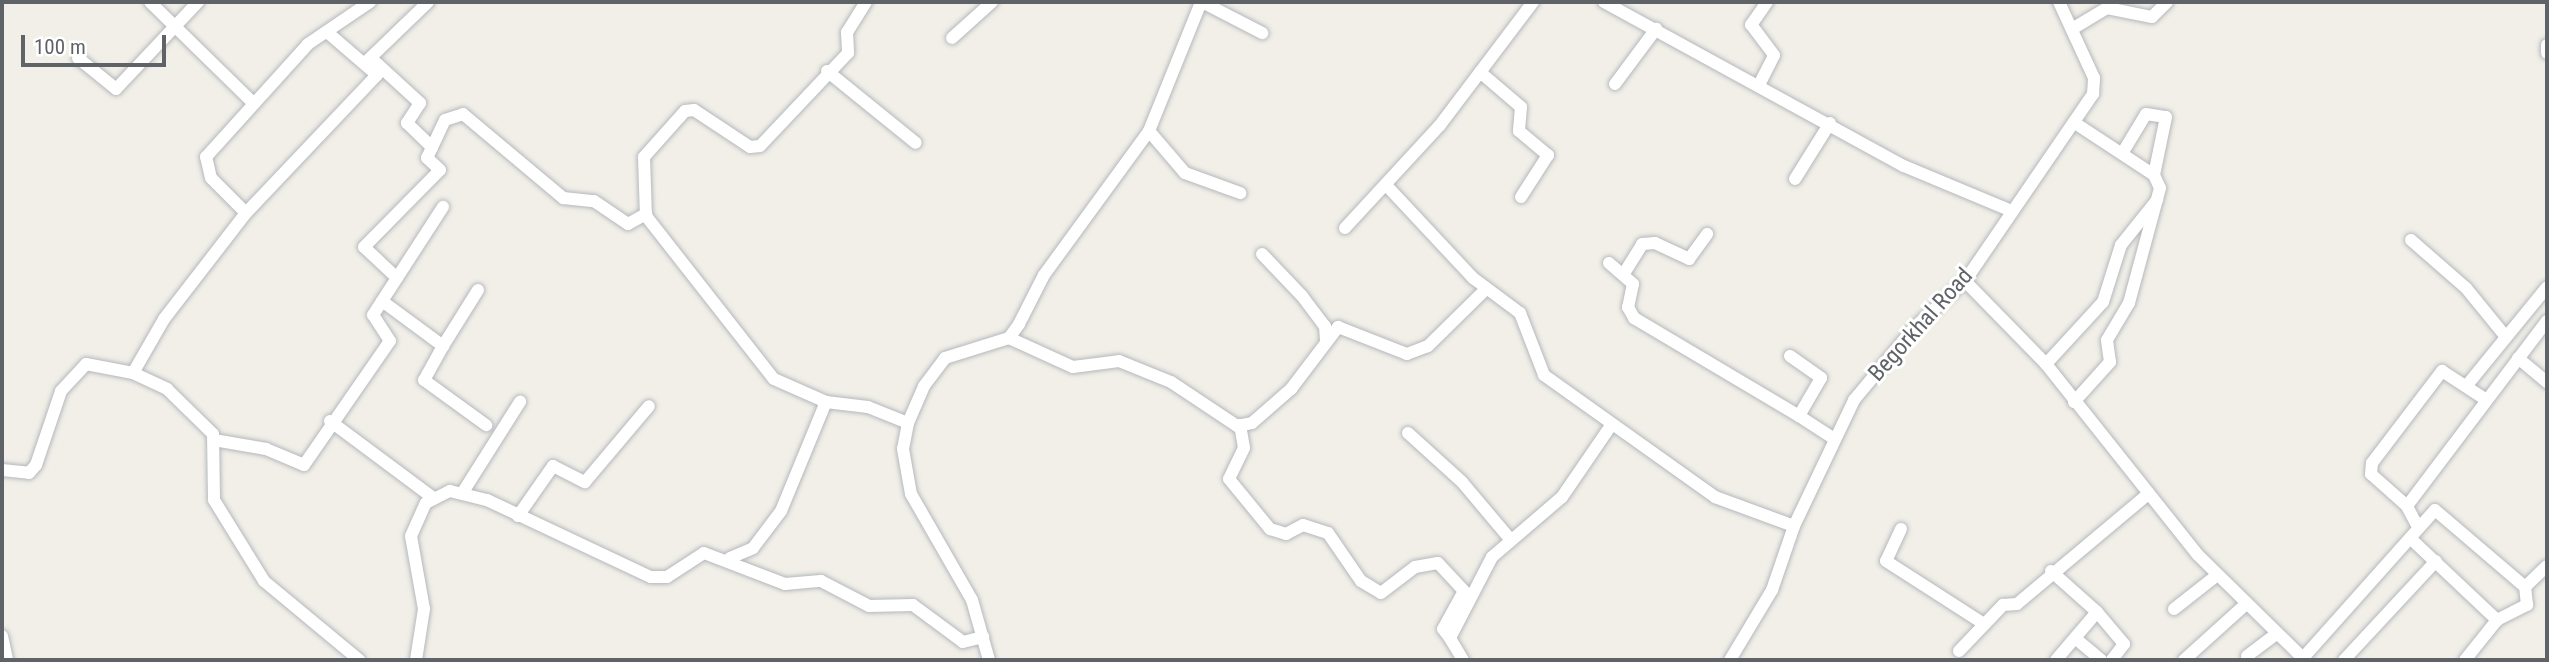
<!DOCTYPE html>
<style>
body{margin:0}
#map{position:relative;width:2549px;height:662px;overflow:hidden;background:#f1efe8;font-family:"Roboto Condensed",sans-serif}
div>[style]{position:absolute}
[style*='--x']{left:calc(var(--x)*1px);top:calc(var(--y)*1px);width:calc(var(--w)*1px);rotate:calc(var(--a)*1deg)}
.roads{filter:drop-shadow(0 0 2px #b5b8bc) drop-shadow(0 0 2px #b5b8bc)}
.minor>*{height:12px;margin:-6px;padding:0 6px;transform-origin:6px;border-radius:6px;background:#fff}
span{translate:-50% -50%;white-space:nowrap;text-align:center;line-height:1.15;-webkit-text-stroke:6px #fff;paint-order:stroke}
.street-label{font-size:23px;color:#5f6368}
.frame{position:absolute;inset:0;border:4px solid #5f6368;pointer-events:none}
.scale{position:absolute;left:21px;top:35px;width:145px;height:32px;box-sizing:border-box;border:4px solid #5f6368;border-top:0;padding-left:9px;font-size:21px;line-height:24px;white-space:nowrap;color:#5f6368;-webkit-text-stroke:5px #fff;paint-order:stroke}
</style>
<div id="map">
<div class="roads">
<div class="minor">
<i style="--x:150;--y:2;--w:143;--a:44.4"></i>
<i style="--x:866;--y:2;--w:36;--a:122"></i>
<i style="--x:847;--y:32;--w:21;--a:87"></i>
<i style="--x:848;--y:53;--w:128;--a:133.4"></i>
<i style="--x:760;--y:146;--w:10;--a:174"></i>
<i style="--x:750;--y:147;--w:67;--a:-146.5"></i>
<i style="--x:694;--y:110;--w:9;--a:174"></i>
<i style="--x:685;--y:111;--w:62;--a:131.7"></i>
<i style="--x:644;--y:157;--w:59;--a:88.1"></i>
<i style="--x:646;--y:216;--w:207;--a:51.9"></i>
<i style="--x:774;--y:379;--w:57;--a:23.9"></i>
<i style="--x:826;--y:402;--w:42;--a:6.8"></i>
<i style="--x:868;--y:407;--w:43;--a:21.8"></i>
<i style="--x:1202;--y:2;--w:68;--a:27.3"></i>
<i style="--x:1604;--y:2;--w:342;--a:28.7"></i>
<i style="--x:1904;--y:166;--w:114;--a:22.7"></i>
<i style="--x:2072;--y:29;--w:41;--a:-31"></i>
<i style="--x:2107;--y:8;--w:46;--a:11.3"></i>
<i style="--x:2152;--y:17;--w:21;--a:-45"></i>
<i style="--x:952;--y:38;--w:54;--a:-42"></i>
<i style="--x:2547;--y:45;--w:8;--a:90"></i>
<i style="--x:78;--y:58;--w:49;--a:39.2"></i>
<i style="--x:116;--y:89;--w:120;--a:-46.7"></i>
<i style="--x:373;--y:60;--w:64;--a:42.5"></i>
<i style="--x:420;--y:103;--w:24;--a:123"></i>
<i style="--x:407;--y:123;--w:35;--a:44"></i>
<i style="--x:367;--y:61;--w:85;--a:-44"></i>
<i style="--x:827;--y:71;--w:114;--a:39"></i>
<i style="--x:1480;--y:72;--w:54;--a:40.5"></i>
<i style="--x:1521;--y:107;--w:24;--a:95"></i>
<i style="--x:1519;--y:131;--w:38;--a:40"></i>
<i style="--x:1548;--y:155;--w:50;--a:122.7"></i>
<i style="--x:1760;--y:83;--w:31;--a:-63"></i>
<i style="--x:1774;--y:55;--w:38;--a:-127"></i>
<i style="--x:1751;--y:25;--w:28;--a:-55"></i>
<i style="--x:1615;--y:84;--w:69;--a:-53.3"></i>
<i style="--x:1149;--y:131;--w:55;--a:49.4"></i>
<i style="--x:1185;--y:173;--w:59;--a:20"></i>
<i style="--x:2123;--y:152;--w:44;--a:-58.8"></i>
<i style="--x:2146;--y:114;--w:20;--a:9"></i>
<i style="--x:2166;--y:117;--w:59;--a:101.7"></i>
<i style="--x:1795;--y:179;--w:66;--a:-58"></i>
<i style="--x:1386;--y:185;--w:127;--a:46.9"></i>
<i style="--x:1473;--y:278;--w:59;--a:36.7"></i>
<i style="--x:1520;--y:313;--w:66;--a:68.8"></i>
<i style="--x:1544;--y:375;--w:210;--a:35.5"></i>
<i style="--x:1715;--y:497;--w:84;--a:20.2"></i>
<i style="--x:246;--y:213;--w:49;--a:-135"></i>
<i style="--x:211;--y:178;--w:22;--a:-103"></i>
<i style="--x:206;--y:157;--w:152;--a:-47.9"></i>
<i style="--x:308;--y:44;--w:75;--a:-34.1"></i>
<i style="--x:1345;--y:228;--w:140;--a:-47.3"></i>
<i style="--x:1440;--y:125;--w:154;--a:-52.9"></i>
<i style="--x:2411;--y:240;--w:73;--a:41.1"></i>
<i style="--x:2466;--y:288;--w:63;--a:50.8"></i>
<i style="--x:1262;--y:254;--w:58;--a:46.4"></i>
<i style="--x:1302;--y:296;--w:38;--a:53"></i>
<i style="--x:1325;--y:326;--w:14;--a:86"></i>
<i style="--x:1609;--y:263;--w:32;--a:41"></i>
<i style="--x:1633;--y:284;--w:24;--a:102"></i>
<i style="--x:1628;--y:307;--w:13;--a:61"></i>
<i style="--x:1634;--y:318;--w:192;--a:30.7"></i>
<i style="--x:1623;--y:275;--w:36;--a:-58"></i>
<i style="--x:1642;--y:244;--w:13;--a:-4"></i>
<i style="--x:1655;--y:243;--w:38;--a:25"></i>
<i style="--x:1689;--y:259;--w:31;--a:-54"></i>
<i style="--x:397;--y:278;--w:45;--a:-136.8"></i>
<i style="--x:364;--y:247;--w:108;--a:-45.4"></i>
<i style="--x:440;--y:170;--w:18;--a:-137"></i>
<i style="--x:427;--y:158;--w:42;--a:-64.7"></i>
<i style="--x:445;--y:120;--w:19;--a:-18"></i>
<i style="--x:463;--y:114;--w:131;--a:40"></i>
<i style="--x:563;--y:198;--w:31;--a:6"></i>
<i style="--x:594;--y:201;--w:41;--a:34.1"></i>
<i style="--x:628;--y:224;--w:21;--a:-29"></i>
<i style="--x:1965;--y:281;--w:116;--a:45.7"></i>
<i style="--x:2046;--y:364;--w:244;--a:51.5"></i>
<i style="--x:2198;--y:555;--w:150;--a:44.5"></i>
<i style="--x:382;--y:301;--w:76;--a:36.4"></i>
<i style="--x:443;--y:346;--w:66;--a:-58"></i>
<i style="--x:1009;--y:338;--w:70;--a:24.4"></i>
<i style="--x:1073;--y:367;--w:46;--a:-7.4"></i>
<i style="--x:1119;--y:361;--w:56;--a:22"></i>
<i style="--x:1171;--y:382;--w:79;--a:33.7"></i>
<i style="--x:1237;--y:426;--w:15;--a:-11"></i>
<i style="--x:1252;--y:423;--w:52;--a:-41.1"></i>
<i style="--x:1291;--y:389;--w:78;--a:-52.8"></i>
<i style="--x:1338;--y:327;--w:74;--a:21.4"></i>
<i style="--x:1407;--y:354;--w:22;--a:-21"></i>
<i style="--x:1428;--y:346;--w:81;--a:-44.5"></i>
<i style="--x:443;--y:346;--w:39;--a:119"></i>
<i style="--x:424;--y:380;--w:77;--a:36"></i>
<i style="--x:1790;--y:356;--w:38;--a:35"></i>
<i style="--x:1821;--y:378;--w:44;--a:120.1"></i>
<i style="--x:1799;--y:416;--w:40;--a:32.9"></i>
<i style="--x:2518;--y:358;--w:38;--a:40"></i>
<i style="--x:2046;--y:364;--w:84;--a:-47.4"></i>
<i style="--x:2103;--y:302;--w:60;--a:-72.5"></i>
<i style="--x:2121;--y:245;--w:58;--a:-51.3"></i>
<i style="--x:133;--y:373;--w:62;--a:-60.1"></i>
<i style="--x:164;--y:319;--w:134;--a:-52.3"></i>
<i style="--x:246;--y:213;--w:190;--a:-46.5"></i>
<i style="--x:377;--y:75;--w:66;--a:-139.3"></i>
<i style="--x:2468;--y:384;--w:125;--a:-50.8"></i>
<i style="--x:2074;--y:402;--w:54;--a:-48"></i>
<i style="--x:2110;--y:362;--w:22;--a:-98"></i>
<i style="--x:2107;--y:340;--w:43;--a:-59.3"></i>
<i style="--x:2129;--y:303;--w:119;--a:-74.9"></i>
<i style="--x:2160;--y:188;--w:14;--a:-115"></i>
<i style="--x:2154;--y:175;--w:91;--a:-146.7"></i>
<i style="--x:330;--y:421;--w:127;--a:36.7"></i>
<i style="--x:1240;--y:425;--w:23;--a:80"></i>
<i style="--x:1244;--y:448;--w:34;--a:116"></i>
<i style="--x:1229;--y:479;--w:65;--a:50.6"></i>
<i style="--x:1270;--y:529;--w:17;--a:17"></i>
<i style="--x:1286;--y:534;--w:19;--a:-28"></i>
<i style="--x:1303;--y:525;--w:26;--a:18"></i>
<i style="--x:1328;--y:533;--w:58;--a:55.5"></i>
<i style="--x:1361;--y:581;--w:23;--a:31"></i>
<i style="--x:1381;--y:593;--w:43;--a:-37.4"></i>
<i style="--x:1415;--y:567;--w:23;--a:-10"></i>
<i style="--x:1438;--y:563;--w:38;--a:47"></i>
<i style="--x:1464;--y:591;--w:43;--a:118.9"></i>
<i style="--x:1443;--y:629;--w:11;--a:52"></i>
<i style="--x:1408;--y:433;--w:73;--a:42.2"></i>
<i style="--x:1462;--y:482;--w:75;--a:49.9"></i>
<i style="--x:214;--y:440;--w:53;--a:9.8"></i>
<i style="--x:266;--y:449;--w:41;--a:22.8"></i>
<i style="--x:304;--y:465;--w:151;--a:-55.3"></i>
<i style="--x:390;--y:341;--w:31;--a:-123"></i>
<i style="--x:373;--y:315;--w:129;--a:-57.1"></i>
<i style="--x:2;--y:470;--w:27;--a:6"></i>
<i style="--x:29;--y:473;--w:11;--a:-49"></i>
<i style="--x:36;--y:465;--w:78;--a:-71.3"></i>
<i style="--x:61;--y:391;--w:37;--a:-47"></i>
<i style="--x:86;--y:364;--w:48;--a:10.8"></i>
<i style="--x:133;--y:373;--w:38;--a:25"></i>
<i style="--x:167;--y:389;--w:64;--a:44.4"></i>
<i style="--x:213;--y:434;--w:66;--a:89.1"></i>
<i style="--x:214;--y:500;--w:95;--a:58.3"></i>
<i style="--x:264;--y:581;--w:124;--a:39.7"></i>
<i style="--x:463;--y:492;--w:107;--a:-57.7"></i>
<i style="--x:2407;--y:506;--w:48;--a:-138.4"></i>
<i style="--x:2371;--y:474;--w:11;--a:-85"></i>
<i style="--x:2372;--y:463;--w:116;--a:-52.7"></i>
<i style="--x:2442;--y:371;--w:51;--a:33.1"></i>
<i style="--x:518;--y:516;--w:61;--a:-55"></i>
<i style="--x:553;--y:466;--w:36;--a:27"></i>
<i style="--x:585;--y:482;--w:99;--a:-49.9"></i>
<i style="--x:2418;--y:527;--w:24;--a:-118"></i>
<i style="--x:2407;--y:506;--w:232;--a:-52.9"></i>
<i style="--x:1901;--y:529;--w:35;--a:115"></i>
<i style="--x:1886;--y:561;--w:117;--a:32.7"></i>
<i style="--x:2410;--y:538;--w:120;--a:43.3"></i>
<i style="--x:730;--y:558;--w:25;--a:-23"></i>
<i style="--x:753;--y:548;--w:46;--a:-52.9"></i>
<i style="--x:781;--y:511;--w:118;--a:-67.6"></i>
<i style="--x:2051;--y:571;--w:62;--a:41.7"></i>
<i style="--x:2097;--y:612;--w:63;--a:130.5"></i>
<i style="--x:2174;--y:609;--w:53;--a:-38.2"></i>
<i style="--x:2097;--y:612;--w:42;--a:49.8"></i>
<i style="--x:2124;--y:644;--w:20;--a:127"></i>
<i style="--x:2;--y:636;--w:25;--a:78"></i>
<i style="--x:2075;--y:638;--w:34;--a:40"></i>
<i style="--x:1959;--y:651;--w:64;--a:-46.3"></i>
<i style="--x:2003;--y:605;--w:14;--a:-4"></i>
<i style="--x:2017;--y:604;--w:171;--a:-40"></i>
<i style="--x:2247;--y:656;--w:38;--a:-37"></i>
<i style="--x:2303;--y:658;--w:198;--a:-48.3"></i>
<i style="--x:2435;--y:510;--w:118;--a:40.5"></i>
<i style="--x:2525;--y:587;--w:30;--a:-44"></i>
<i style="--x:416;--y:660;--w:52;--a:-81.1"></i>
<i style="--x:424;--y:609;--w:74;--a:-100.1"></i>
<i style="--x:411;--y:536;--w:36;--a:-66"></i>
<i style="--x:426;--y:503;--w:27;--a:-27"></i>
<i style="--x:450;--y:491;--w:38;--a:14"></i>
<i style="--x:487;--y:500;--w:181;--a:25.2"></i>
<i style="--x:651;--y:577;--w:16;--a:0"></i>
<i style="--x:667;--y:577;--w:44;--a:-33"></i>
<i style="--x:704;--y:553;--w:87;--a:20.9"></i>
<i style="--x:785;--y:584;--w:36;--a:-5"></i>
<i style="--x:821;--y:581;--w:54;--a:27.5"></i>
<i style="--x:869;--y:606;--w:44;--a:-1.3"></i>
<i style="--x:913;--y:605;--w:62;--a:36.5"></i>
<i style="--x:963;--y:642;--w:21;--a:-14"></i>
<i style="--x:989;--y:660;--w:62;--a:-105.8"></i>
<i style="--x:972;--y:600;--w:122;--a:-119.9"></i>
<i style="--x:911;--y:494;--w:46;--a:-100.1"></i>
<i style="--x:903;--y:449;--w:26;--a:-79"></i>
<i style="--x:908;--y:423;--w:40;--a:-66.6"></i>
<i style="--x:924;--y:386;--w:35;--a:-53"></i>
<i style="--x:945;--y:358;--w:67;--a:-17.4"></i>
<i style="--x:1009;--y:338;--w:17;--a:-54"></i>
<i style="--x:1019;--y:324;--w:55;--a:-63"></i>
<i style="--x:1044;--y:275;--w:178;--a:-53.9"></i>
<i style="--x:1149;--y:131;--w:139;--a:-68"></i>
<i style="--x:1463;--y:660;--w:26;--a:-121"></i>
<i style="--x:1450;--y:638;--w:91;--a:-62.6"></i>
<i style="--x:1492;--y:557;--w:92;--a:-40.6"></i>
<i style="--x:1562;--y:497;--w:85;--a:-55.6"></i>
<i style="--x:1730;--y:660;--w:82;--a:-59"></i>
<i style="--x:1772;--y:590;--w:68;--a:-71"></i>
<i style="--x:1794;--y:526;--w:140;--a:-64.5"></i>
<i style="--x:1854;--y:400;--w:94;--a:-50.2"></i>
<i style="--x:1914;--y:328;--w:69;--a:-42.7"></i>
<i style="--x:1965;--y:281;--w:227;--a:-55.6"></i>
<i style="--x:2093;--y:94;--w:16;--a:-86"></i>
<i style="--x:2094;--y:78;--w:84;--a:-114.7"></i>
<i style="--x:2184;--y:660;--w:84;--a:-42.1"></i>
<i style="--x:2344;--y:660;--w:135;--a:-47.1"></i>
<i style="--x:2465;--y:660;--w:51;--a:-51.3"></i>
<i style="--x:2497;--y:620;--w:34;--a:-27"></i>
<i style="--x:2527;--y:605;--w:18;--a:-96"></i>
</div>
</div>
<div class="street-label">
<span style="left:1921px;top:325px;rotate:-48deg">Begorkhal Road</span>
</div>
<div class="frame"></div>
<div class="scale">100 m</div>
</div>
